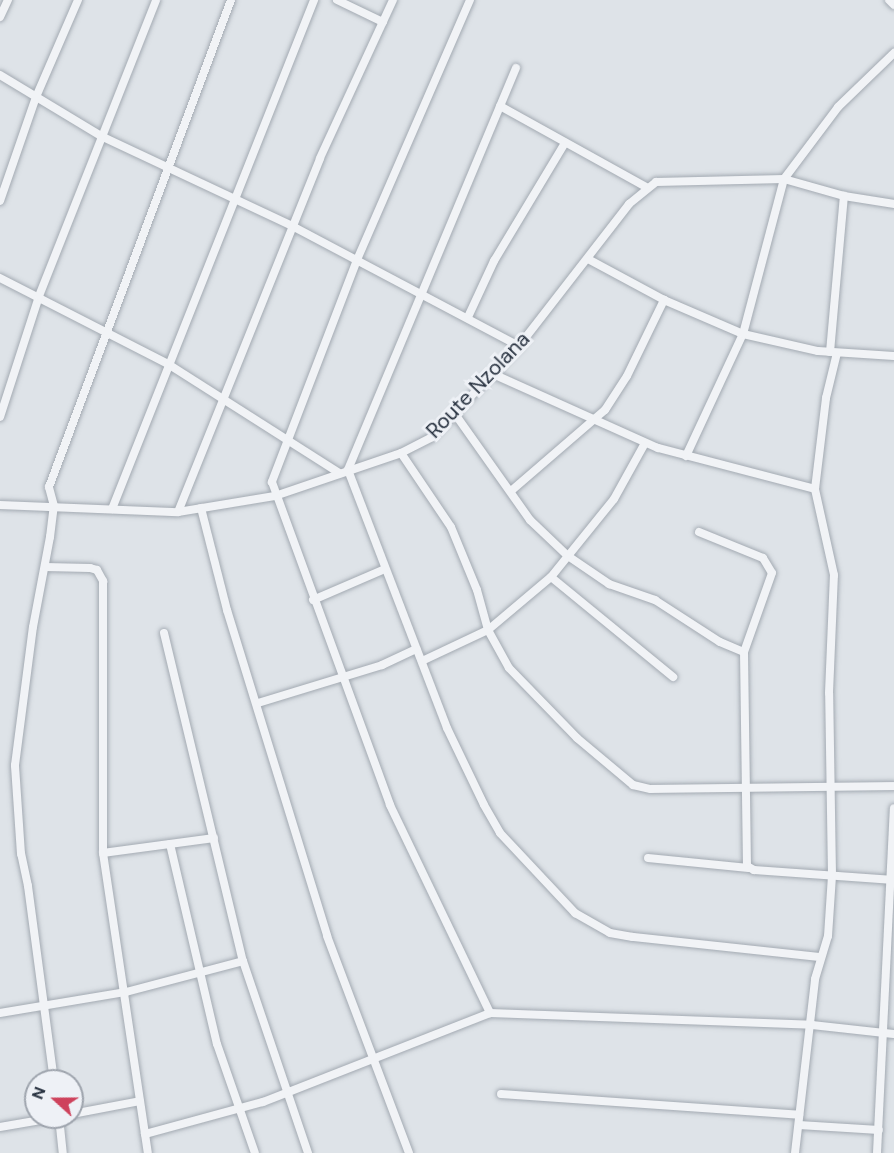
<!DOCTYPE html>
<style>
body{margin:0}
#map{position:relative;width:894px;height:1153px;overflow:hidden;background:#dee3e8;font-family:"DM Sans",sans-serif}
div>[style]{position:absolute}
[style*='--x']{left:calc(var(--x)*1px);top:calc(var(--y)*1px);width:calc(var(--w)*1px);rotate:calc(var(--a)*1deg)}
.roads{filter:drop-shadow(0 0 2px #a3aab2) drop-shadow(0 0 2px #a3aab2)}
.minor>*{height:8px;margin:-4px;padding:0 4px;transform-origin:4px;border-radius:4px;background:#f1f3f6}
span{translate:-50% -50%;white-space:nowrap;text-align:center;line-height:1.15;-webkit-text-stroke:6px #eef1f6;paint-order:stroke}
.street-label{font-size:21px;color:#27313f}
.north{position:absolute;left:24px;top:1069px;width:60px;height:60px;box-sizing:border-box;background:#eef1f6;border:2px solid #9ea4ad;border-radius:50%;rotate:291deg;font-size:16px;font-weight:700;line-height:24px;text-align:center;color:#27313f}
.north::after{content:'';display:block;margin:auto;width:21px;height:27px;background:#ce425c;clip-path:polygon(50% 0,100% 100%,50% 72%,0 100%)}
</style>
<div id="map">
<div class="roads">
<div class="minor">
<i style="--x:337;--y:0;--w:51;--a:25.6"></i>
<i style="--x:470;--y:0;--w:283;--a:113.5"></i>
<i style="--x:357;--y:260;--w:238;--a:111"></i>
<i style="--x:272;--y:482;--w:344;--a:69.9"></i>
<i style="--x:390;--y:805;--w:231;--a:64.3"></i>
<i style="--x:889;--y:0;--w:7;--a:45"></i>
<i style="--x:0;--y:17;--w:19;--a:-65"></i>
<i style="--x:516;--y:68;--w:436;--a:112.7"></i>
<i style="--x:348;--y:470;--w:276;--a:69"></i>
<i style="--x:447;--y:728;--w:85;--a:64.3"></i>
<i style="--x:484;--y:805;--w:32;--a:60"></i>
<i style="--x:500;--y:833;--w:110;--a:46.8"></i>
<i style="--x:575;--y:913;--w:40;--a:29.7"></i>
<i style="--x:610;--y:933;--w:23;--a:10"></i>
<i style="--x:633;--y:937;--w:188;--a:6.1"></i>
<i style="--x:0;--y:75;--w:118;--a:31.1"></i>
<i style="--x:101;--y:136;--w:213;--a:25.2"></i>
<i style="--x:294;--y:227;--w:255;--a:27.9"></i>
<i style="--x:500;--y:106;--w:167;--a:29"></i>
<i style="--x:0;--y:201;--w:110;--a:-70.9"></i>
<i style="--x:36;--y:97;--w:106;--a:-66.6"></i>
<i style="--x:588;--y:259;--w:86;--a:28.3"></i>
<i style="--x:664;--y:300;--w:86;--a:23.3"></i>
<i style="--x:743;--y:334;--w:77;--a:12.8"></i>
<i style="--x:818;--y:351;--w:76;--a:3.8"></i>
<i style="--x:0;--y:278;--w:189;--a:27.1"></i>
<i style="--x:168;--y:364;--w:203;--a:32.5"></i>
<i style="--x:468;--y:317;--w:62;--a:-65.1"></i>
<i style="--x:494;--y:261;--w:138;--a:-59"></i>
<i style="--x:830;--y:352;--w:157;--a:-84.9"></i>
<i style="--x:493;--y:374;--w:181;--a:24.2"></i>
<i style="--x:658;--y:448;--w:162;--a:14.6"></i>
<i style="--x:455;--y:414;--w:130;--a:54.7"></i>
<i style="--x:530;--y:520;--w:52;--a:43.5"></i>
<i style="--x:568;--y:556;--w:50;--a:34.3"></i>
<i style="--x:609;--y:584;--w:49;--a:19.2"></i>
<i style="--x:655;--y:600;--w:77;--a:32.9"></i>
<i style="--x:720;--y:642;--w:26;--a:23"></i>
<i style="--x:0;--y:417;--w:127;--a:-72.1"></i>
<i style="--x:39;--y:296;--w:318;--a:-68.4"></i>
<i style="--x:401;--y:453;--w:89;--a:56"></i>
<i style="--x:451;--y:527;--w:68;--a:67.6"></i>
<i style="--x:477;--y:590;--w:41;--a:74.6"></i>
<i style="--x:488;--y:630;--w:43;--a:61.1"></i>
<i style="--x:509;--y:668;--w:98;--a:45.8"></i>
<i style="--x:577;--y:738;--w:73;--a:40"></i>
<i style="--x:633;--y:785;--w:18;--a:13"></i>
<i style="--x:651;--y:789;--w:243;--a:-0.7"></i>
<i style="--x:686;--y:456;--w:135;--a:-65"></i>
<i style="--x:743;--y:334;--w:160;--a:-75.2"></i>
<i style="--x:784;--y:179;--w:90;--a:-53.1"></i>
<i style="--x:838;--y:107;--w:78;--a:-44"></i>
<i style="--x:511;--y:491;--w:124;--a:-40.8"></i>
<i style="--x:605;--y:410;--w:40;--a:-57.1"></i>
<i style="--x:627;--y:376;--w:85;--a:-64"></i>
<i style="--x:0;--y:505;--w:178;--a:2.3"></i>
<i style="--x:178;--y:512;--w:98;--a:-9.4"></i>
<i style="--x:275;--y:496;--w:133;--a:-18.8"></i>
<i style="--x:401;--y:453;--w:35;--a:-27"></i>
<i style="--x:432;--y:437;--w:126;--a:-46.3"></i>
<i style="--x:519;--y:346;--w:180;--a:-52.2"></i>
<i style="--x:629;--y:204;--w:35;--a:-39"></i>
<i style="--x:656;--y:182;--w:128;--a:-1.3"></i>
<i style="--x:784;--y:179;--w:62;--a:15.8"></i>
<i style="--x:844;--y:196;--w:51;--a:9.1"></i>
<i style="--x:201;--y:508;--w:105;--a:75.7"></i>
<i style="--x:227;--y:610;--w:341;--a:72.9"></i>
<i style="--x:327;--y:936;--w:232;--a:69.3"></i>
<i style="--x:112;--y:509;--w:548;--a:-68.35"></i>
<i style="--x:178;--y:512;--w:381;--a:-68.1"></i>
<i style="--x:320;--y:158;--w:174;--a:-65.2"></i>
<i style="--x:699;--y:532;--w:69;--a:22.1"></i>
<i style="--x:763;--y:558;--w:17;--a:59"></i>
<i style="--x:772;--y:573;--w:84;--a:109.5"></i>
<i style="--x:744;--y:652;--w:214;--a:89.2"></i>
<i style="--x:747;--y:866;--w:8;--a:30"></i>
<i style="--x:754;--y:870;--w:140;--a:4.1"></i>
<i style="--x:45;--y:567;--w:45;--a:1.3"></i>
<i style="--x:90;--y:568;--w:7;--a:16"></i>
<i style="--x:97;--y:570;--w:13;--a:61"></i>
<i style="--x:103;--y:581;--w:272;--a:90"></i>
<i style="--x:103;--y:853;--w:303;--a:81.5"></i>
<i style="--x:551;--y:577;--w:158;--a:39.3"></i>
<i style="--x:313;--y:600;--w:78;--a:-23.3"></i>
<i style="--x:164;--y:633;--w:337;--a:76.5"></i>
<i style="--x:243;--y:961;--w:203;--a:71.3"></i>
<i style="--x:422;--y:661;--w:73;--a:-25.2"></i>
<i style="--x:488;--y:630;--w:82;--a:-40.1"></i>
<i style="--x:551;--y:577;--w:100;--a:-51.1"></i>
<i style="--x:614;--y:499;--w:64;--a:-61"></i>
<i style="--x:258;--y:703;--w:130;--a:-17"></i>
<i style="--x:382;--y:665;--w:38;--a:-25"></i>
<i style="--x:170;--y:844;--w:205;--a:76.8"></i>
<i style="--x:217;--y:1044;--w:115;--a:70.8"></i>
<i style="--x:103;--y:853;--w:112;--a:-7.7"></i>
<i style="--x:648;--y:858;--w:101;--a:5.7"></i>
<i style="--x:0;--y:1013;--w:128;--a:-9.5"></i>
<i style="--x:126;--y:992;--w:121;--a:-14.8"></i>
<i style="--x:54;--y:1081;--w:197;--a:-97.6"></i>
<i style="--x:28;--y:886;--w:33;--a:-102"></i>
<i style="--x:21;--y:854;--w:89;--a:-93.9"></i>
<i style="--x:15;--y:765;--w:139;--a:-82.6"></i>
<i style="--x:33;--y:627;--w:92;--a:-79.3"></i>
<i style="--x:50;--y:537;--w:31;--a:-83"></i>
<i style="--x:54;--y:506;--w:20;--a:-105"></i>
<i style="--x:49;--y:487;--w:520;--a:-69.51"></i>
<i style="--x:501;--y:1094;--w:299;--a:4"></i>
<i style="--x:72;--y:1114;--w:69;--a:-10.8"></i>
<i style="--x:59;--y:1117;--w:36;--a:84"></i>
<i style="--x:799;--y:1125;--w:80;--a:3.6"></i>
<i style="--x:0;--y:1127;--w:59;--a:-9.8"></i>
<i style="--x:145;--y:1134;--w:122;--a:-15.2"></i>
<i style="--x:263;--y:1102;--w:244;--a:-21.4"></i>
<i style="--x:490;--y:1013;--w:322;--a:2.1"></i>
<i style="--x:812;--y:1025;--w:82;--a:6.3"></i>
<i style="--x:795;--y:1153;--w:175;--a:-83.4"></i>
<i style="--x:815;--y:979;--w:45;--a:-73.2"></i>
<i style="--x:828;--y:936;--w:61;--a:-86.2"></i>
<i style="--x:832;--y:875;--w:182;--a:-90.9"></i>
<i style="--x:829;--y:693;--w:118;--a:-87.6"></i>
<i style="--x:834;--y:575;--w:88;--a:-102.5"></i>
<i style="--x:815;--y:489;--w:92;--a:-83.1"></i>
<i style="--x:826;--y:398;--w:46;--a:-76.3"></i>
<i style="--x:877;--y:1153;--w:345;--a:-87.2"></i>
</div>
</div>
<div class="street-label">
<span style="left:478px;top:385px;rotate:-46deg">Route Nzolana</span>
</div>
<div class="north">N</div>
</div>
